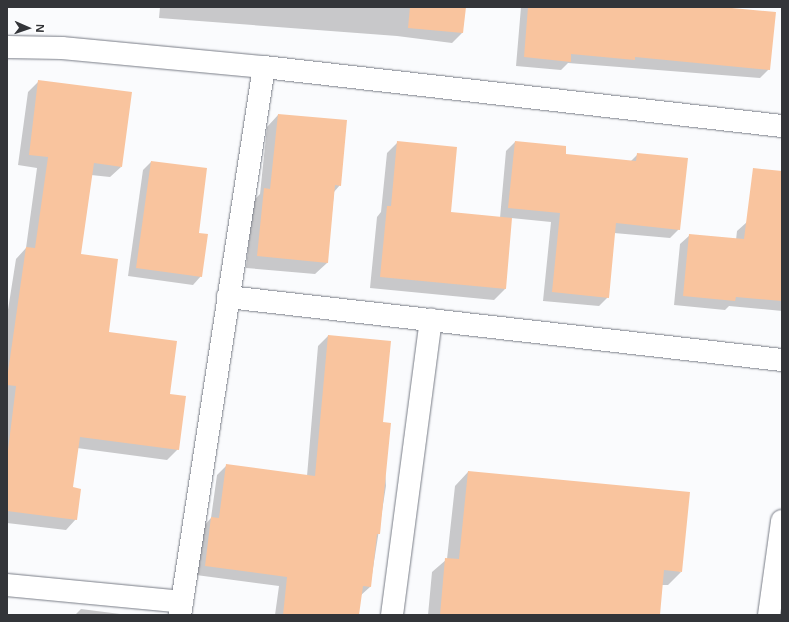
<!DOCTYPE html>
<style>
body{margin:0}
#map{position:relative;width:789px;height:622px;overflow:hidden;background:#fafbfd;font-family:"Noto Sans",sans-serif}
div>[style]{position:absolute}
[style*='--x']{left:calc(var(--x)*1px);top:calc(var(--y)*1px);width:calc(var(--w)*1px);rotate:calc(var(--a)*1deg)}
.shadow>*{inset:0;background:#0003}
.building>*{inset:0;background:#f9c49e}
.roads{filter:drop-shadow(0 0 1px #787c86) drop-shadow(0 0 1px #787c86)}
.minor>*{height:22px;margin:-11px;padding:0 11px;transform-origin:11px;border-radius:11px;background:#fff}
span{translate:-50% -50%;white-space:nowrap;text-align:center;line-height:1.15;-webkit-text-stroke:3.5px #fff;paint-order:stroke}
.frame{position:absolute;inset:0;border:8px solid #333539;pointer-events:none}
.north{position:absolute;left:8px;top:8px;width:40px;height:40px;-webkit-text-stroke:3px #fff;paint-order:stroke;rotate:92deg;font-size:11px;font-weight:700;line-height:16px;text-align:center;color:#333539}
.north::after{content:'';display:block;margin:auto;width:14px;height:18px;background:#333539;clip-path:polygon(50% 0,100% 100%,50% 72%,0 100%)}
</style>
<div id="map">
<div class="shadow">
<i style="clip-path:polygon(160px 7px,465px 7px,462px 33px,452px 43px,397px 36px,159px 18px)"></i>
<i style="clip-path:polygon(521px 7px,714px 7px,769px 69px,760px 78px,568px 63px,561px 70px,516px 66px)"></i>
<i style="clip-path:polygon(39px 81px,121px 167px,110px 177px,91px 175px,80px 255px,108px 333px,168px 395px,178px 449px,167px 460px,77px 448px,72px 488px,76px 519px,66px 530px,7px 523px,7px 316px,16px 259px,26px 248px,37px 168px,18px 165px,28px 92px)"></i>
<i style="clip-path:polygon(278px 115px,340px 185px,334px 192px,327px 263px,315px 274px,246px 268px,253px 201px,260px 194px,267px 127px)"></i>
<i style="clip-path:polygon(398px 142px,450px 213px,500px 218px,506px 151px,515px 142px,564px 155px,630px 162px,638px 154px,679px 229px,670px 238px,614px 233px,608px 297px,599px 306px,543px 301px,551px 222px,511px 218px,505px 289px,494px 300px,370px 288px,377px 217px,381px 212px,387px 153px)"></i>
<i style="clip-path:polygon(151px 162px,197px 234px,201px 276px,193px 285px,128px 276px,143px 170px)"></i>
<i style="clip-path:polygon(747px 222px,782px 226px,782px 311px,729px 306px,725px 310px,674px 305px,680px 244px,690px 235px,736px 240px,737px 231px)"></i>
<i style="clip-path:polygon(328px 336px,382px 423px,386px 486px,370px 587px,360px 596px,358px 615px,275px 615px,279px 586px,196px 575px,202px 528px,211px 518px,217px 475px,227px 465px,307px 476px,318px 346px)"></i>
<i style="clip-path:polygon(468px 472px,681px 572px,668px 585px,662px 585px,659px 615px,428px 615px,432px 572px,447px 559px,455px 486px)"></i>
<i style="clip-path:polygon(81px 609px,128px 615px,75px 615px)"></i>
</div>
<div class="building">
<i style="clip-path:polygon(410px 7px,466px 7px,463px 33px,408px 28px)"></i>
<i style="clip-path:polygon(528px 7px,721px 7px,776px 12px,770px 70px,635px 57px,635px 60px,571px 54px,571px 62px,524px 57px)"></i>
<i style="clip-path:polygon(38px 80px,132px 92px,122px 167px,94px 163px,81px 254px,118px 259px,109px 332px,177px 341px,170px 394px,186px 396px,179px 450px,80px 437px,73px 487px,81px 489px,77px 520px,7px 511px,7px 458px,16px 386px,7px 385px,7px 379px,26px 247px,35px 248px,48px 157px,29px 155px)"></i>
<i style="clip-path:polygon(278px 114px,347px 120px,341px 186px,335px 185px,328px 263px,257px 256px,264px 188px,270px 189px)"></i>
<i style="clip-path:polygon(397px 141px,457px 147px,451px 212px,512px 218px,506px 289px,380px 277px,387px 206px,391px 206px)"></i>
<i style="clip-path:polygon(515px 141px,566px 146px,566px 154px,636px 161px,637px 153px,688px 158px,680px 230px,616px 223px,609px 298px,552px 292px,560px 213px,508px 208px)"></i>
<i style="clip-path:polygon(151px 161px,207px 168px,199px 233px,208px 234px,202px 277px,136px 268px)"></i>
<i style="clip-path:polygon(753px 168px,782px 171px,782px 301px,736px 297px,735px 301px,683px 296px,689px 234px,744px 239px)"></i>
<i style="clip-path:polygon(328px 335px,391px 341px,383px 422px,391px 423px,380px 534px,377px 534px,371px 587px,363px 586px,359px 615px,283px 615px,287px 577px,205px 566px,211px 517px,219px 518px,226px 464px,315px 476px)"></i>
<i style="clip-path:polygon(468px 471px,690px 492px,682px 572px,664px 570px,660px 615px,440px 615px,445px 558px,459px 559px)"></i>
</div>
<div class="roads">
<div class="minor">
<i style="--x:7;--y:47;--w:55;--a:1"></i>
<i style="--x:62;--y:48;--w:203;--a:5.4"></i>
<i style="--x:264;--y:67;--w:521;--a:6.5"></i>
<i style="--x:228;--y:297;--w:558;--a:6.49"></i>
<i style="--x:7;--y:585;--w:176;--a:5.5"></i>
<i style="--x:180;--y:615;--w:554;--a:-81.29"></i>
<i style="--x:392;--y:615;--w:298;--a:-82.5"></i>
<i style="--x:769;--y:615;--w:95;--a:-82.1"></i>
</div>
</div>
<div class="frame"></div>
<div class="north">N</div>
</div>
